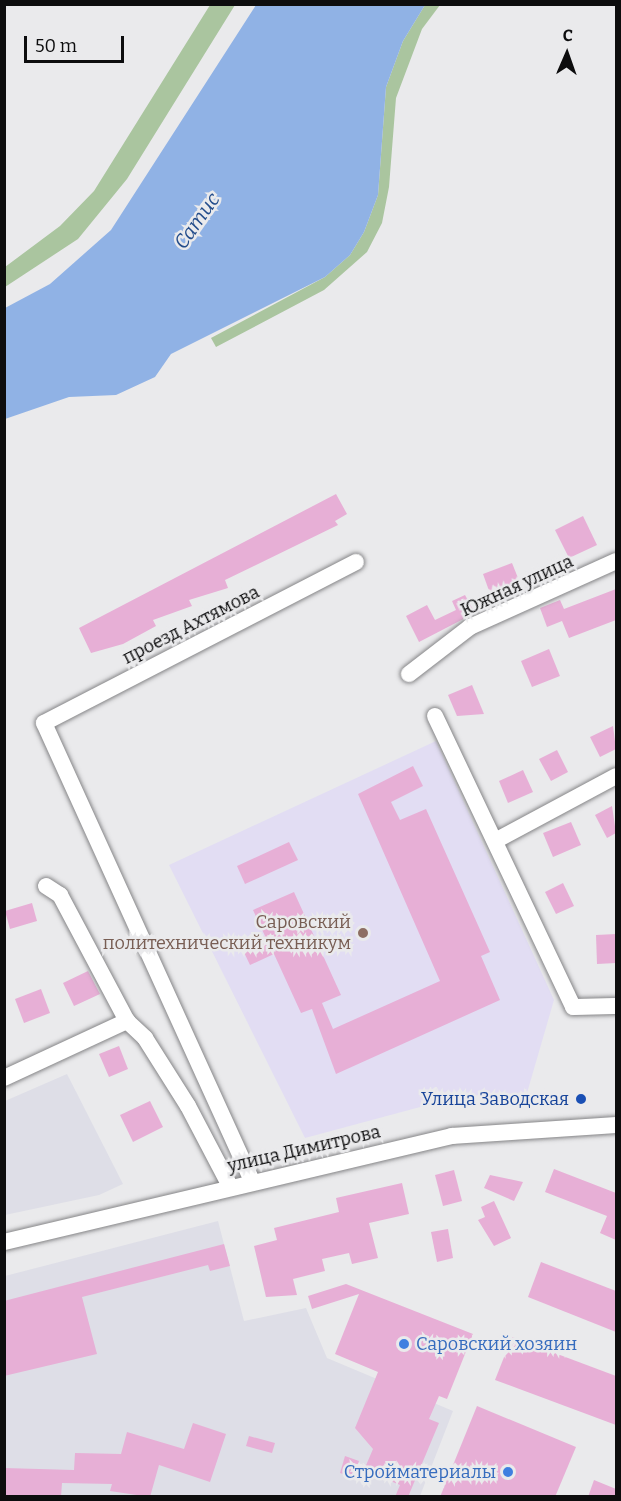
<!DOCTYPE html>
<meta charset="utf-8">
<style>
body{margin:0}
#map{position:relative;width:621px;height:1501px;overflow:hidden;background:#eaeaec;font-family:Bitter,serif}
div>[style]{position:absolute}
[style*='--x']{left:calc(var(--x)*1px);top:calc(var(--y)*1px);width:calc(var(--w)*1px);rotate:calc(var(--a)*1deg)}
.built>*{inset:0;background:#dedee7}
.education>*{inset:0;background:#e2ddf3}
.green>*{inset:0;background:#aac59f}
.water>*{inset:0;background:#90b2e5}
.building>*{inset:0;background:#e7afd6}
.roads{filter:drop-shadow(0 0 2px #858587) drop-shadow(0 0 2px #858587)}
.minor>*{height:16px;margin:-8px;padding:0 8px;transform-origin:8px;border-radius:8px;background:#fff}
.dots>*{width:16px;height:16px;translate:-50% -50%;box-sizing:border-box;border:3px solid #eaeaec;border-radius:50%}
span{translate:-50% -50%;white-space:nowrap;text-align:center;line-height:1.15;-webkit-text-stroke:5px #eaeaec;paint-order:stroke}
.street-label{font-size:18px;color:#0d0d0e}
.education-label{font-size:18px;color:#785e54}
.right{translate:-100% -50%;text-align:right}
.transit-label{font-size:18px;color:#164399}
.shop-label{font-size:18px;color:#366cbe}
.left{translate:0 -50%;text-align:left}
.water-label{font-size:20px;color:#244d8b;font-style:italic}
.frame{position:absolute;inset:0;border:6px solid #0d0d0e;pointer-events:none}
.north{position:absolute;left:537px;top:24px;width:60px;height:60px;-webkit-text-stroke:4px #eaeaec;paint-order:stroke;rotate:2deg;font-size:16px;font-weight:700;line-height:24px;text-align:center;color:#0d0d0e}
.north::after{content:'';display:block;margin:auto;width:21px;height:27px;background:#0d0d0e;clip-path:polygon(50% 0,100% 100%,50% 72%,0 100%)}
.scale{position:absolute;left:24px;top:36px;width:100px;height:27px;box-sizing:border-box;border:3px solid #0d0d0e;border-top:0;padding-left:8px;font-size:18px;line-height:21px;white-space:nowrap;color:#0d0d0e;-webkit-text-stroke:4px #eaeaec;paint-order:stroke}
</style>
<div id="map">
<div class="built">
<i style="clip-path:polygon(67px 1074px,123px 1184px,99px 1195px,5px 1215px,5px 1101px)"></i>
<i style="clip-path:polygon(218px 1221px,244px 1321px,306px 1308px,327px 1358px,453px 1411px,420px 1496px,5px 1496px,5px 1276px)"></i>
</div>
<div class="education">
<i style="clip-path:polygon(436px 741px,554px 1000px,527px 1093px,461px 1096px,305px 1138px,169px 865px)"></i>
</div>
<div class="green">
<i style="clip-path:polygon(210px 5px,235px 5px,127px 179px,78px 239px,5px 287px,5px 267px,60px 226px,94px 191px)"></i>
<i style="clip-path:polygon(425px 5px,440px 5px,422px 29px,396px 98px,389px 187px,382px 223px,367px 252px,324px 290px,216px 347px,211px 338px,325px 277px,350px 255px,364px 232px,378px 195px,386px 87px,403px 41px)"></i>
</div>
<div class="water">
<i style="clip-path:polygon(256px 5px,425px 5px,403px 41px,386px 87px,378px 195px,364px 232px,350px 255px,325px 277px,171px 354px,155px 377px,116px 395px,69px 397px,5px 419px,5px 308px,50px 284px,111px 230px)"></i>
</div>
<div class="building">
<i style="clip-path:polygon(336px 494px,347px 514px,335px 521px,338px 525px,225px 580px,228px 588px,189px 600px,192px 606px,153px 620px,156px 626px,123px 644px,91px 653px,79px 628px)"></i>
<i style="clip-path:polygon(583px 516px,597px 545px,569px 558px,555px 530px)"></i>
<i style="clip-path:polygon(512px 563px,522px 588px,492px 599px,483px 574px)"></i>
<i style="clip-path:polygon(616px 589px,616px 620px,569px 638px,562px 621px,547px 627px,540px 608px,560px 600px,564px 609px)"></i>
<i style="clip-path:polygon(465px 595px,475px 613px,419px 642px,406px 616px,427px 605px,435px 620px,456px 610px,452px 601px)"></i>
<i style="clip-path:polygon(549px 649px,560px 676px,532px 687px,521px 661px)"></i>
<i style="clip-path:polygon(472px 685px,484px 714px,457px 716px,448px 695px)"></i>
<i style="clip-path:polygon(613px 726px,616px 749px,600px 757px,590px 737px)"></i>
<i style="clip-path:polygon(557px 750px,568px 772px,551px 781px,539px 759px)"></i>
<i style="clip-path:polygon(413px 766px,423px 786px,391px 802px,400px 820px,426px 809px,490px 952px,481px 956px,500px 1000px,336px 1074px,312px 1009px,301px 1013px,274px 954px,250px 965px,241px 946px,265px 936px,253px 910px,294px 892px,341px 995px,322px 1003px,333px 1029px,440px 981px,358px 794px)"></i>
<i style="clip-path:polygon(523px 770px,533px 792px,508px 803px,499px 781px)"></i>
<i style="clip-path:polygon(612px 806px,616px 833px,607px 838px,595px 815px)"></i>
<i style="clip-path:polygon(571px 822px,581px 845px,553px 857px,543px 833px)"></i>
<i style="clip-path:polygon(289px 842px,298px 860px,245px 884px,237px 866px)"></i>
<i style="clip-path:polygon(563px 883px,574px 906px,556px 914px,545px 892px)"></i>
<i style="clip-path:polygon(32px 903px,37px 921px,10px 929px,5px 911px)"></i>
<i style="clip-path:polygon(616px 934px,616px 963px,597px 964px,596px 935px)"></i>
<i style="clip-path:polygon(88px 971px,100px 994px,74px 1006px,63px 983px)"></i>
<i style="clip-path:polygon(41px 989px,50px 1013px,24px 1023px,15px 999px)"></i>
<i style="clip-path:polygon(119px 1046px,128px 1069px,109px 1077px,99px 1054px)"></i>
<i style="clip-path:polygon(150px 1101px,163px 1127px,133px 1142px,120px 1115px)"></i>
<i style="clip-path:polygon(554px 1169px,616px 1193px,616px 1240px,600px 1233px,607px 1216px,545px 1192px)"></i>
<i style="clip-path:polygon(454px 1170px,462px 1201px,443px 1206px,435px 1175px)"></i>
<i style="clip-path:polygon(490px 1175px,523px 1182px,514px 1201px,484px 1188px)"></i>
<i style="clip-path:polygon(402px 1183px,409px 1214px,369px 1223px,378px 1258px,352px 1264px,349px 1253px,322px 1259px,325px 1271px,293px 1279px,297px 1295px,266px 1297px,254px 1246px,277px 1240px,274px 1228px,339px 1212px,336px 1198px)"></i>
<i style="clip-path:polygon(494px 1201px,511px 1238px,494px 1246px,478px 1220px,485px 1217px,481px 1207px)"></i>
<i style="clip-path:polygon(448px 1229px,453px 1258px,437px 1262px,431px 1232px)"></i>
<i style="clip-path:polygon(224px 1244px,230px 1266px,210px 1271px,208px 1265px,82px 1297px,97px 1354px,4px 1376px,4px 1301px)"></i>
<i style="clip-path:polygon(541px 1262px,616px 1291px,616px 1332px,528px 1297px)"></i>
<i style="clip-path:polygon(346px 1284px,473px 1334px,447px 1399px,439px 1396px,429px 1419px,439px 1423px,408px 1497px,395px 1497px,400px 1485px,364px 1470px,373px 1449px,355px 1428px,378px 1372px,335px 1354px,359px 1294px,312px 1309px,308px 1296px)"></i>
<i style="clip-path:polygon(512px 1337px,616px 1376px,616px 1425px,495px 1380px)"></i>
<i style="clip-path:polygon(477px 1406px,576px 1447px,555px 1497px,440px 1497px)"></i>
<i style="clip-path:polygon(193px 1423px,226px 1434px,210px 1482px,159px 1465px,150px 1497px,110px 1491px,112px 1484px,62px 1483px,61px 1497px,4px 1497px,4px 1468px,74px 1470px,75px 1453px,121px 1454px,127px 1432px,184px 1449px)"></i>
<i style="clip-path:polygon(249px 1436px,275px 1443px,272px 1453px,246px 1446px)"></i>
<i style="clip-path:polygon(345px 1456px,359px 1461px,353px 1477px,340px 1473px)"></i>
<i style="clip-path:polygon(594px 1480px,616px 1489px,616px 1497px,588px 1497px)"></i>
</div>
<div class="roads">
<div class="minor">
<i style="--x:409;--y:674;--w:77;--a:-37.6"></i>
<i style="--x:470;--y:627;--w:160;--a:-24.3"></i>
<i style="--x:435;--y:716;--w:322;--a:64.6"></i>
<i style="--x:573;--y:1007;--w:43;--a:-1.3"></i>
<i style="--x:495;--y:841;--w:137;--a:-28.2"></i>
<i style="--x:46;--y:886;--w:17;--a:33"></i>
<i style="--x:60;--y:895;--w:143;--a:62"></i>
<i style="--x:127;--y:1021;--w:25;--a:43"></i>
<i style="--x:145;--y:1038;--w:80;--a:57.7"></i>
<i style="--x:188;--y:1106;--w:90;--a:62.3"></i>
<i style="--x:4;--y:1078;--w:136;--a:-24.9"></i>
<i style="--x:252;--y:1181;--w:503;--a:-114.43"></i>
<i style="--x:44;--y:723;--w:351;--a:-27.3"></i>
<i style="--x:4;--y:1242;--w:460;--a:-13.3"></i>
<i style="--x:452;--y:1136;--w:164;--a:-3.8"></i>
</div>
</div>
<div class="dots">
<i style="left:363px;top:933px;background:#8d6e63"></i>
<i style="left:581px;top:1099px;background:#1a4fb4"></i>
<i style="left:404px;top:1344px;background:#3f7fe0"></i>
<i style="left:508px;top:1472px;background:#3f7fe0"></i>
</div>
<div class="street-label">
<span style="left:517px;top:586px;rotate:-25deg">Южная улица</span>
<span style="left:191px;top:625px;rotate:-27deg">проезд Ахтямова</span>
<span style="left:304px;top:1149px;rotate:-13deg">улица Димитрова</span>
</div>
<div class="education-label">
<span class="right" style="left:351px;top:933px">Саровский<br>политехнический техникум</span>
</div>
<div class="transit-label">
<span class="right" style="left:569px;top:1099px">Улица Заводская</span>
</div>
<div class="shop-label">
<span class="left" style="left:416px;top:1344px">Саровский хозяин</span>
<span class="right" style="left:496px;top:1472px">Стройматериалы</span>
</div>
<div class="water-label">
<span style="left:197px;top:221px;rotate:-55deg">Сатис</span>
</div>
<div class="frame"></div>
<div class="north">С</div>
<div class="scale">50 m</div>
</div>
